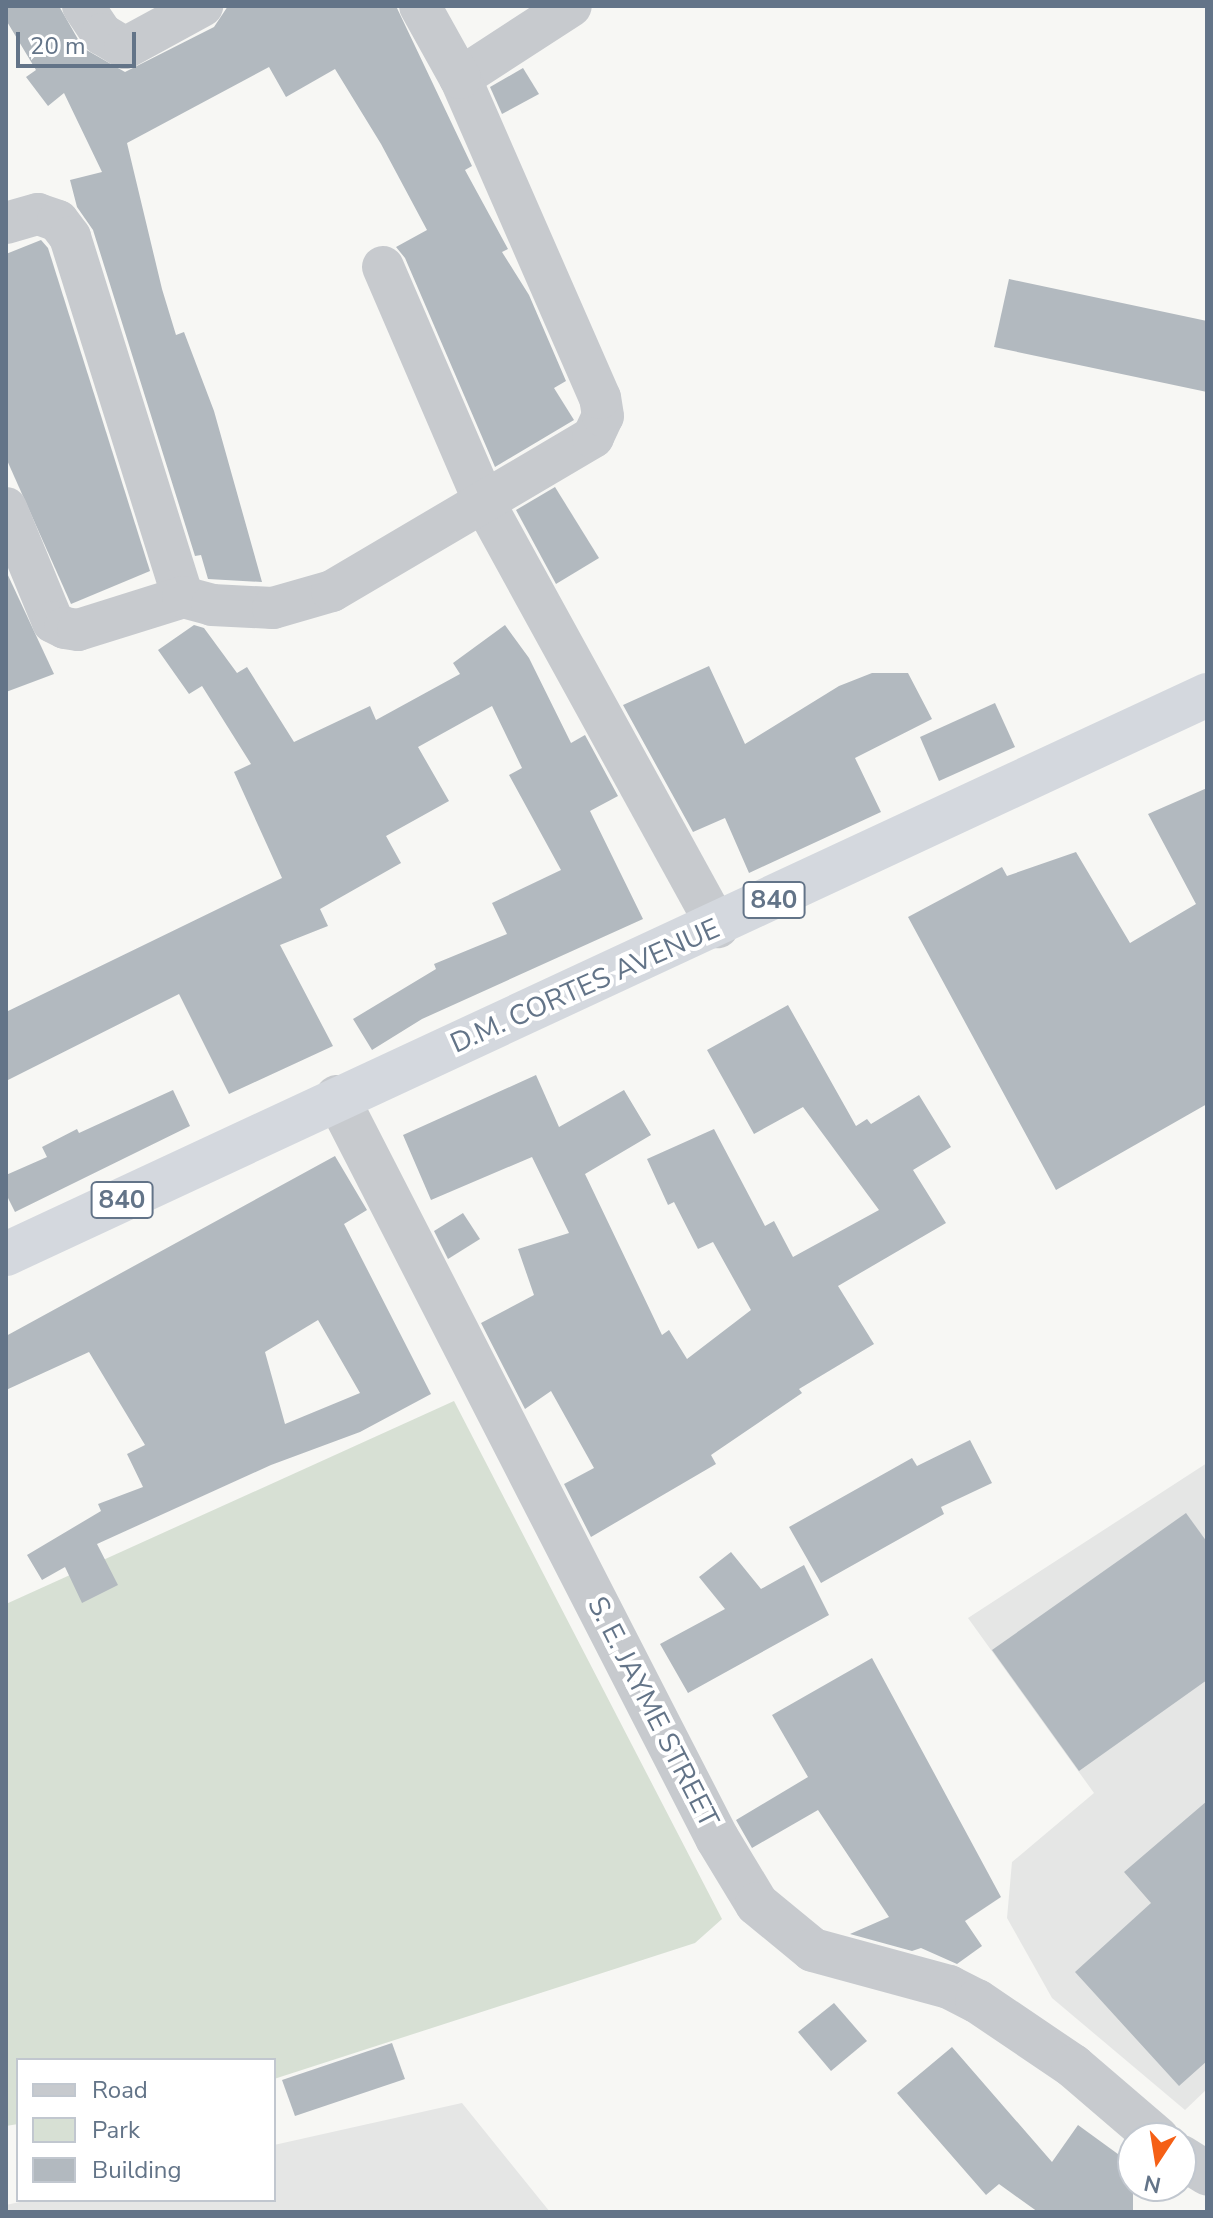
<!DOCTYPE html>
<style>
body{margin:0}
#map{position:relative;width:1213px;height:2218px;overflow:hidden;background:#f7f7f4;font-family:"Nunito Sans",sans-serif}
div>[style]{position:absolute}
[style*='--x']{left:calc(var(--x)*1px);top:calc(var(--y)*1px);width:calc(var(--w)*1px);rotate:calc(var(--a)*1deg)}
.built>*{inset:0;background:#e5e6e5}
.green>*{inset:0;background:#d7e0d4}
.building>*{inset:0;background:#b2b9bf}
.minor>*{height:42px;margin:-21px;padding:0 21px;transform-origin:21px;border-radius:21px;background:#c7cace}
.tertiary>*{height:44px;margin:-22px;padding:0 22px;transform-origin:22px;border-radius:22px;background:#c7cace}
.trunk>*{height:44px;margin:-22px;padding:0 22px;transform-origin:22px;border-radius:22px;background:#d4d8de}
span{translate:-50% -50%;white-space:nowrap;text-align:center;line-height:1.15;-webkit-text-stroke:8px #fff;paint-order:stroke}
.shield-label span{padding:2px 6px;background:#fff;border:2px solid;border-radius:6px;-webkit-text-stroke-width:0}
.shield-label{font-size:26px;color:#637488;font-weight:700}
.street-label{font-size:28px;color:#637488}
.frame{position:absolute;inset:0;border:8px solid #637488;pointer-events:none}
.legend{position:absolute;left:16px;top:2058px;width:260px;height:144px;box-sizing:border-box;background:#fff;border:2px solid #c1c7cf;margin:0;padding:10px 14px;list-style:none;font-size:24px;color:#637488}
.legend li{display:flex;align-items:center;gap:16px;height:40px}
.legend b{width:40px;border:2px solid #c1c7cf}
.north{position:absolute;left:1117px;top:2122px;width:80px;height:80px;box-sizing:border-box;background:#fff;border:2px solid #c1c7cf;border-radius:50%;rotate:192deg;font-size:22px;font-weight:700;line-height:32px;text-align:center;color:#637488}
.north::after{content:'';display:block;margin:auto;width:28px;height:36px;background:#f56016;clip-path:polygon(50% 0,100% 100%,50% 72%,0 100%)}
.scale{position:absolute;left:16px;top:32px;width:120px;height:36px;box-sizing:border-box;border:4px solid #637488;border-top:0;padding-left:10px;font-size:24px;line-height:28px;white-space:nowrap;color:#637488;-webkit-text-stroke:6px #fff;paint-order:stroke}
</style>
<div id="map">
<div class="built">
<i style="clip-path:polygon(1207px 1463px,1207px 2089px,1185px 2110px,1052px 1998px,1007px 1918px,1012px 1862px,1094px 1793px,968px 1618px)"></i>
<i style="clip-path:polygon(462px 2103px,550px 2212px,6px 2212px,6px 2205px,29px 2200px,274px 2200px,274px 2145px)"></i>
</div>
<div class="green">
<i style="clip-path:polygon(454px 1401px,722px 1919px,695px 1943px,274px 2079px,274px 2060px,18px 2060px,18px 2124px,6px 2126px,6px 1604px)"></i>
</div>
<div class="building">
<i style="clip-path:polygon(6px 6px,59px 6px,83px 48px,125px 72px,214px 27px,228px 6px,396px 6px,472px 166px,465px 170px,508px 249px,502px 252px,529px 295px,566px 381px,554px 388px,574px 420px,495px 467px,405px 258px,396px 247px,427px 230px,381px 144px,335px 69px,286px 97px,269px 67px,127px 143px,162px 289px,176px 335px,184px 332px,214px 411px,262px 582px,208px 579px,201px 555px,195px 556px,93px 230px,77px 207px,70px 180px,102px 172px,64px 93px,48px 106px,26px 77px,36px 70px,6px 20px)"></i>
<i style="clip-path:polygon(523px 68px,539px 94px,502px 114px,490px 87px)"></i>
<i style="clip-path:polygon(41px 240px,48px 248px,150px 571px,71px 604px,6px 458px,6px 254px)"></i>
<i style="clip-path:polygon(1009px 279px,1207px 321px,1207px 392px,994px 347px)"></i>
<i style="clip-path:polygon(555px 487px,599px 558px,556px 584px,516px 510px)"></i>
<i style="clip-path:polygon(6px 571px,54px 674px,6px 692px)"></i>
<i style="clip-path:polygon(194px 625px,204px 628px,237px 673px,247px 667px,294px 742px,370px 706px,376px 720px,460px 674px,453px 663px,505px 625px,529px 658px,571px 743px,585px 735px,618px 796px,590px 811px,643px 919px,422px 1019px,372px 1050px,353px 1019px,436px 969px,434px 964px,507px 934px,492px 903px,561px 870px,509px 775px,522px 768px,492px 706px,418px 747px,449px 801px,386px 836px,401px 863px,320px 909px,328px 926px,280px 945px,333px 1046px,229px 1094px,179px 994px,6px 1081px,6px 1012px,282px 878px,234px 772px,251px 764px,202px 686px,189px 694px,158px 650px)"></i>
<i style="clip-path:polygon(709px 666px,745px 744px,839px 686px,872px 673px,908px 673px,932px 719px,855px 758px,881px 812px,749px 873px,725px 818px,693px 832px,623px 705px)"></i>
<i style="clip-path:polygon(995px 703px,1015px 747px,939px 781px,920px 737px)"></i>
<i style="clip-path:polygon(1207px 788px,1207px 1104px,1056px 1190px,908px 917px,1002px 867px,1007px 876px,1076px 852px,1130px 943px,1196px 904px,1148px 814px)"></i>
<i style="clip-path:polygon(788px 1005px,856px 1126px,867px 1119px,871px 1124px,919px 1095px,951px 1147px,913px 1170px,946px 1223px,838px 1286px,874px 1344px,799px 1389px,802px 1393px,711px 1455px,716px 1464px,591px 1537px,564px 1484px,594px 1468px,551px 1391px,525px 1409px,481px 1323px,534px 1295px,518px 1249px,569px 1233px,532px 1157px,431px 1200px,403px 1135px,536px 1075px,559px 1127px,624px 1090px,651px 1135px,585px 1174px,662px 1335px,669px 1330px,687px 1359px,751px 1310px,713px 1242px,698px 1249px,674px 1202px,668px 1205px,647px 1159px,714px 1129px,765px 1226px,774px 1221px,793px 1257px,879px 1210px,803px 1107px,754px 1134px,707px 1050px)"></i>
<i style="clip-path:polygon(173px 1090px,190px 1126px,15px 1212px,6px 1194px,6px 1175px,47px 1157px,42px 1147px,77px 1129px,79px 1133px)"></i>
<i style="clip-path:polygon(evenodd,335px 1156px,367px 1210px,344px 1224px,431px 1394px,360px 1432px,271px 1465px,97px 1544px,118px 1585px,82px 1603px,65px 1567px,42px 1580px,27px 1555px,101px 1511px,98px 1504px,143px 1487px,127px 1454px,145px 1445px,89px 1352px,6px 1390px,6px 1336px,335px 1156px,318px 1320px,360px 1393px,285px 1424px,265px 1352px,318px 1320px)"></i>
<i style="clip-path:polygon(463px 1213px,480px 1239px,448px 1259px,434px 1231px)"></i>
<i style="clip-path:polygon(970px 1440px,992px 1483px,941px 1507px,944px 1514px,821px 1583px,789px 1527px,912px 1458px,917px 1466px)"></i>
<i style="clip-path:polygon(1186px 1513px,1207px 1542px,1207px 1680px,1079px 1771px,992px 1650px)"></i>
<i style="clip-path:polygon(731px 1552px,761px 1589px,804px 1565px,829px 1615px,688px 1693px,660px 1644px,725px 1609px,699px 1577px)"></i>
<i style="clip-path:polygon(872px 1658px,1001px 1897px,965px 1921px,982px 1946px,957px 1964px,921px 1948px,912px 1951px,850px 1934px,889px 1917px,818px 1810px,752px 1848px,736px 1820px,808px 1777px,772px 1715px)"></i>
<i style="clip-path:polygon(1207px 1801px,1207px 2061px,1179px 2086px,1075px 1972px,1151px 1903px,1124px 1872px)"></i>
<i style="clip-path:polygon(834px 2003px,867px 2041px,831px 2071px,798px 2032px)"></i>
<i style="clip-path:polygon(392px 2043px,405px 2079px,295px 2116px,282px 2080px)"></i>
<i style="clip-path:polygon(952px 2047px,1052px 2162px,1078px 2125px,1133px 2165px,1133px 2212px,1038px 2212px,999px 2184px,986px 2195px,897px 2093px)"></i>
</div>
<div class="minor">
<i style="--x:83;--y:6;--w:34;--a:56"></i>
<i style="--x:102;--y:34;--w:27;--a:31"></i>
<i style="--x:125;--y:48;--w:88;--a:-28.6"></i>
<i style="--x:460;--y:78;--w:132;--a:-33"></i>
<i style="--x:6;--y:223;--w:33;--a:-16"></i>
<i style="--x:38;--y:214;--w:21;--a:19"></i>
<i style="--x:58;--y:221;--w:20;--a:53"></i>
<i style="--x:70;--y:237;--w:377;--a:72.6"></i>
<i style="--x:383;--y:267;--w:258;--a:66.7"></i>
<i style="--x:485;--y:504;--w:483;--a:61.2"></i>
<i style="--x:6;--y:508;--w:123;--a:67.6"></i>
<i style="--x:53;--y:622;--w:13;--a:27"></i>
<i style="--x:65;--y:628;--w:13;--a:9"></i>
<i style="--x:78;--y:630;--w:110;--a:-17.4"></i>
<i style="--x:183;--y:597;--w:30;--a:15"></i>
<i style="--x:212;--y:605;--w:61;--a:2.8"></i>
<i style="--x:273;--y:608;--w:61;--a:-16.1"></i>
<i style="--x:332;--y:591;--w:303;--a:-30.5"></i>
<i style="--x:593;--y:437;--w:23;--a:-65"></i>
<i style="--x:603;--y:416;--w:18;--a:-99"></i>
<i style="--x:600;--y:398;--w:349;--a:-113.6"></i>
<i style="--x:460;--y:78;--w:82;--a:-119.1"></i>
</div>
<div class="tertiary">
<i style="--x:337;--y:1097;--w:833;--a:62.85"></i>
<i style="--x:717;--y:1838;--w:77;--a:58.8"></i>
<i style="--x:757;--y:1904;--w:72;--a:39.4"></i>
<i style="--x:813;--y:1950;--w:141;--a:15.2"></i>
<i style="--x:949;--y:1987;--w:31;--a:27"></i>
<i style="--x:977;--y:2001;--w:116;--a:34.1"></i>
<i style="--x:1073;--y:2066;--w:111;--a:40.6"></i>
<i style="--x:1181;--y:2157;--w:31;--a:32"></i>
</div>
<div class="trunk">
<i style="--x:6;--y:1254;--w:1325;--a:-24.96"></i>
</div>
<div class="shield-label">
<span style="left:774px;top:900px">840</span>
<span style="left:122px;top:1200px">840</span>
</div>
<div class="street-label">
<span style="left:585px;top:986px;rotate:-24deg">D.M. CORTES AVENUE</span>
<span style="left:653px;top:1712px;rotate:63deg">S. E. JAYME STREET</span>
</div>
<div class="frame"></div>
<ul class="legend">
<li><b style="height:10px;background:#c7cace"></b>Road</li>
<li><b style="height:22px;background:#d7e0d4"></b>Park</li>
<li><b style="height:22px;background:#b2b9bf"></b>Building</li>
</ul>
<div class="north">N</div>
<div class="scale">20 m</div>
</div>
